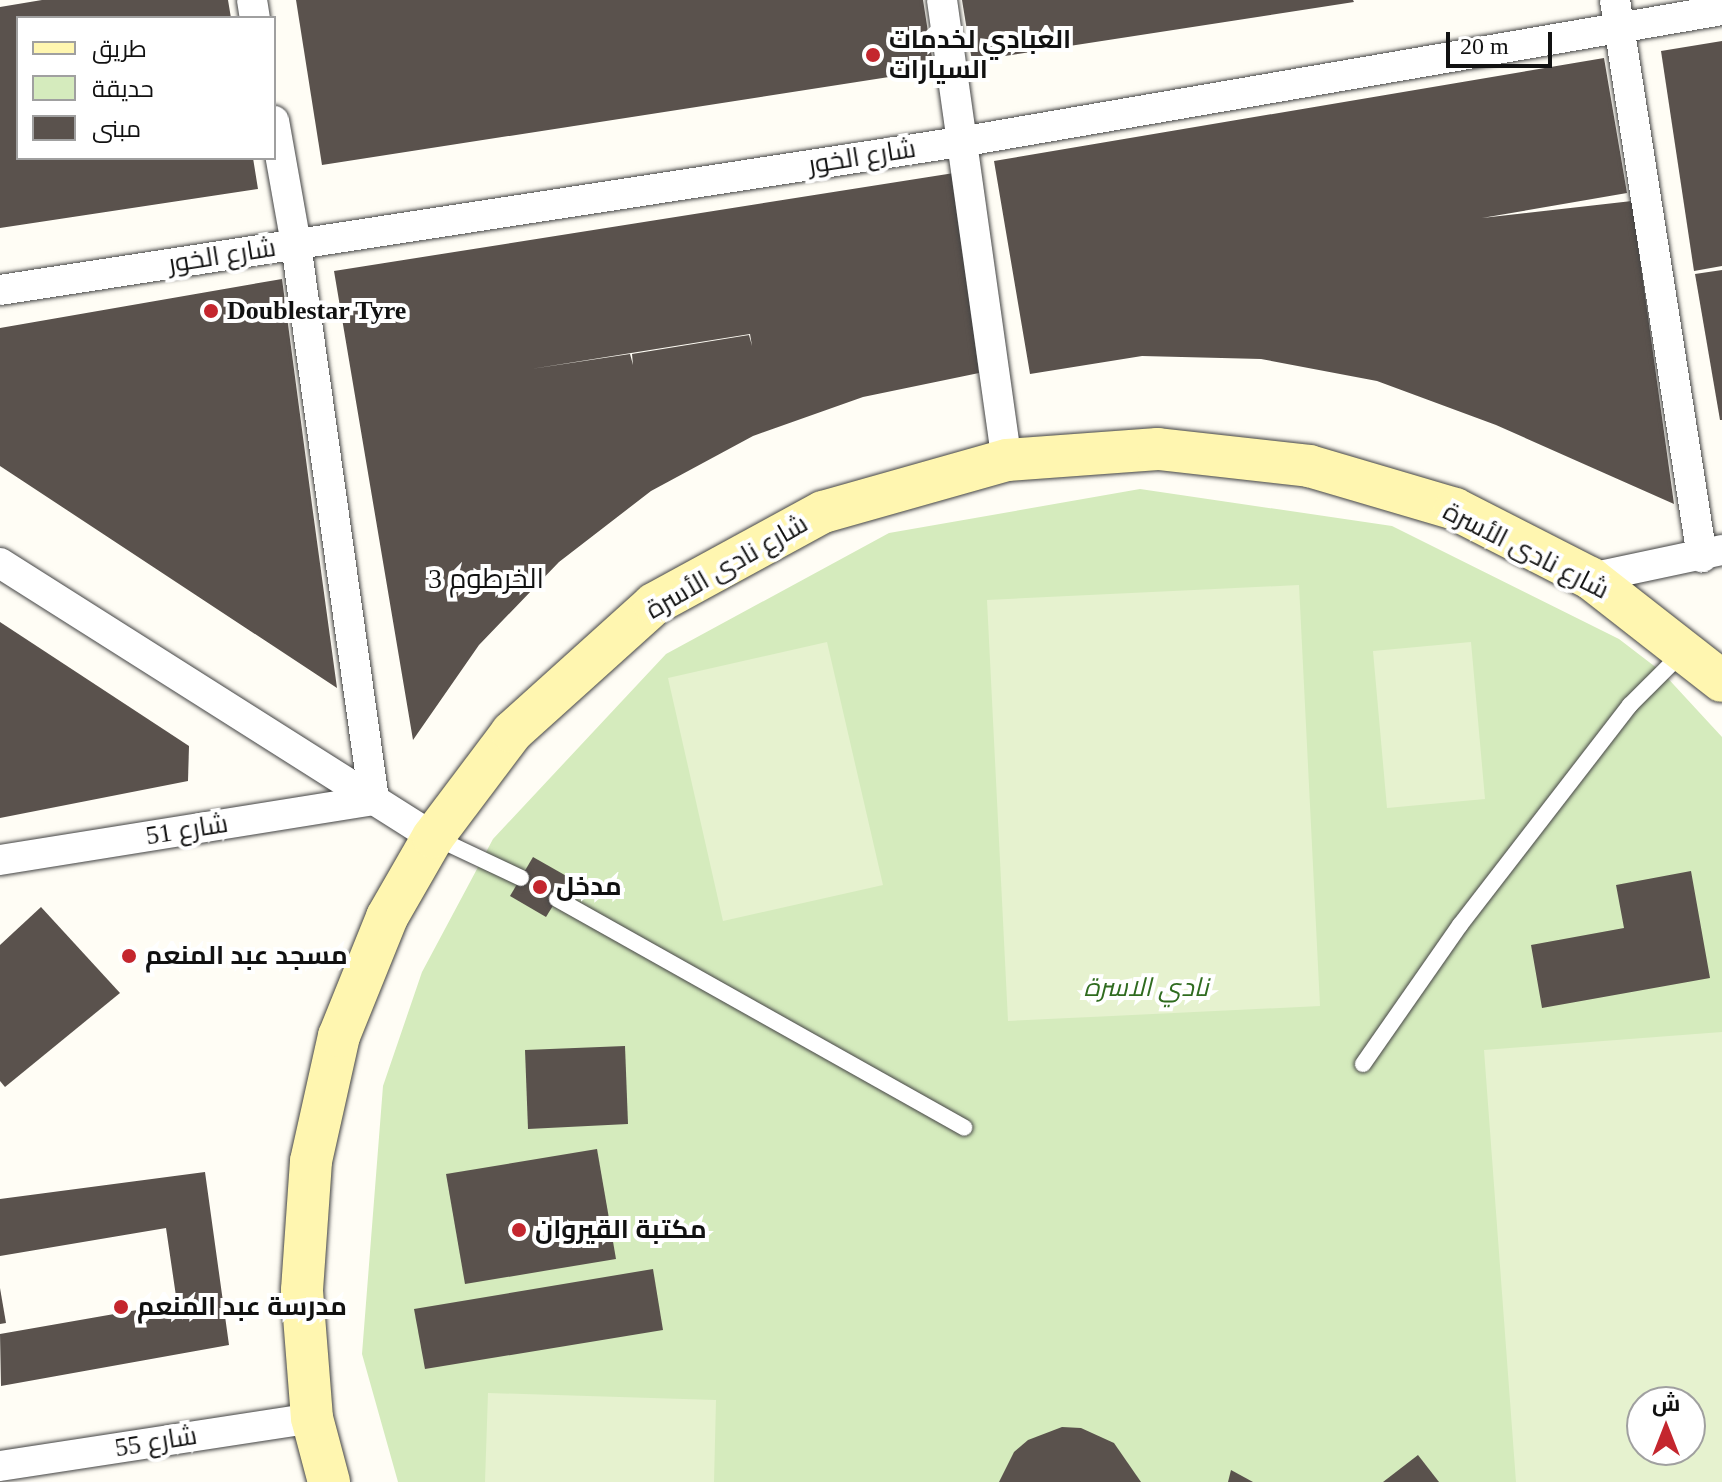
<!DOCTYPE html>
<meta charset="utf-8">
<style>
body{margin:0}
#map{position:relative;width:1722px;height:1482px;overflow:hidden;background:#fffdf5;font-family:"Times New Roman",Cairo,serif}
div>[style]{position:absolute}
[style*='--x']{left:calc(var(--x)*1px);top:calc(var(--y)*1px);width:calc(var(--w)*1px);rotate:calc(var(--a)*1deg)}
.green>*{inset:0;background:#d5ebbd}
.pitch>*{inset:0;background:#e6f2cf}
.building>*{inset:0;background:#5a524d}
.roads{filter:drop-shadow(0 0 2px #444) drop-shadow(0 0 2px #444)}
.lane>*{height:16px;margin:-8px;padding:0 8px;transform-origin:8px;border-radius:8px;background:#fff}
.street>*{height:30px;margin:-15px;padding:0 15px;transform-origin:15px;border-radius:15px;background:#fff}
.secondary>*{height:42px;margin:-21px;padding:0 21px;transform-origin:21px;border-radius:21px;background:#fff6b0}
.dots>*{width:22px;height:22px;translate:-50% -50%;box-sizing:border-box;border:4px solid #fff;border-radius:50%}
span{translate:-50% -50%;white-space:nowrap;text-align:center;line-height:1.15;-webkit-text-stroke:8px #fff;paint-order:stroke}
.poi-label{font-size:26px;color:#111;font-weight:700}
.left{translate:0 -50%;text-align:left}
.street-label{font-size:26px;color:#111}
.park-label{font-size:26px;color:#2f6b1f;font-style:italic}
.neighbourhood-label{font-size:28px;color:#111}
.legend{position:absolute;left:16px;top:16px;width:260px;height:144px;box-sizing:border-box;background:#fff;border:2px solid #a0a0a0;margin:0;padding:10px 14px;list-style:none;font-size:24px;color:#111}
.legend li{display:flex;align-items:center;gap:16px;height:40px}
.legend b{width:40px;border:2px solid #a0a0a0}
.north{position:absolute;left:1626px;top:1386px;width:80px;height:80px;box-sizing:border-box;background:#fff;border:2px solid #a0a0a0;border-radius:50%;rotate:0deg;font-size:22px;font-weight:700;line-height:32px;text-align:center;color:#111}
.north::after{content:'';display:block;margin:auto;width:28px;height:36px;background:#c4262e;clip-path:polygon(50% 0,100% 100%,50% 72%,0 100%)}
.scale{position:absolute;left:1446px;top:32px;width:106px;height:36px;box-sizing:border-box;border:4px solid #111;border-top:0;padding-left:10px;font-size:24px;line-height:28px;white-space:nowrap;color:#111;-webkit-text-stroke:6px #fff;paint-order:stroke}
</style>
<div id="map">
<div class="green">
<i style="clip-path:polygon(evenodd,1140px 489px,1392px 526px,1619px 639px,1662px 672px,1722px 737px,1722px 1482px,398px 1482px,362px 1354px,383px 1086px,422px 972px,493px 839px,666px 654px,889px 533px,1140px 489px,1642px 1402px,1690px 1402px,1690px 1450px,1642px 1450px,1642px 1402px)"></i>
</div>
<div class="pitch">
<i style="clip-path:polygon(1299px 585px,1320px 1006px,1008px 1021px,987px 600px)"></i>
<i style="clip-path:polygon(827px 642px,883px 885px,723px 921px,668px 678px)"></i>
<i style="clip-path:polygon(1471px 642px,1485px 799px,1387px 808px,1373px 651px)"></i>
<i style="clip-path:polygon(evenodd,1722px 1032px,1722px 1482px,1516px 1482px,1484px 1050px,1722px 1032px,1690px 1402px,1690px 1450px,1642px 1450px,1642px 1402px,1690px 1402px)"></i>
<i style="clip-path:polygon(488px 1393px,716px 1400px,714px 1482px,485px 1482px)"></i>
</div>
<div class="building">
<i style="clip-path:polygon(42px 0,228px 0,231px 18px,18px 18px,18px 158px,253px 158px,258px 189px,0 228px,0 7px)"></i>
<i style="clip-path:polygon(296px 0,923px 0,934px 70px,322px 165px)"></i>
<i style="clip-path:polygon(962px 0,1353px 0,1354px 2px,972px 61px)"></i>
<i style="clip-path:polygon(1722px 41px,1722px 266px,1694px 271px,1661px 51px)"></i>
<i style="clip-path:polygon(1604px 58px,1627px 193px,1482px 218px,1632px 201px,1674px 504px,1496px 425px,1377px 381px,1261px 359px,1142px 356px,1030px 374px,994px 161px)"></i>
<i style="clip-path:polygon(evenodd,954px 173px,979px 373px,863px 397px,753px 436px,651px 491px,559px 562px,479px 645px,413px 740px,334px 271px,954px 173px,750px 334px,752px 346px,749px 335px,632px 354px,633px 365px,630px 354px,531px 369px,750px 334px)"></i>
<i style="clip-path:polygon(1722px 270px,1722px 420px,1720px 420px,1695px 274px)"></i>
<i style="clip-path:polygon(282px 279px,312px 505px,337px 688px,0 466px,0 328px)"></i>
<i style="clip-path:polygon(0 622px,189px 746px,188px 781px,0 818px)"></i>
<i style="clip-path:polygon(533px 857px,570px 878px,546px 917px,510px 896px)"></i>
<i style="clip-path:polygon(1691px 871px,1710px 978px,1542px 1008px,1531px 945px,1624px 928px,1616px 885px)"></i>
<i style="clip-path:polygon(41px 907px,120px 993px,5px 1087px,0 1081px,0 945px)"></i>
<i style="clip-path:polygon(625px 1046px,628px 1124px,528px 1129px,525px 1050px)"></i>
<i style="clip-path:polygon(597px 1149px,616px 1259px,465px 1284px,446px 1174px)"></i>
<i style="clip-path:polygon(205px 1172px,229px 1345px,1px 1386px,0 1334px,177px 1303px,166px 1228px,0 1256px,0 1199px)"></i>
<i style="clip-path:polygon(653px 1269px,663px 1330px,425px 1369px,414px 1309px)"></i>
<i style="clip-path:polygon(0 1288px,6px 1323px,0 1324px)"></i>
<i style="clip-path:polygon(1062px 1427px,1081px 1428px,1114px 1443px,1141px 1482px,999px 1482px,1014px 1452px,1028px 1440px)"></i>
<i style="clip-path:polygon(1418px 1455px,1439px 1482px,1383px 1482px)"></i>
<i style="clip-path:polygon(1231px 1470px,1253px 1482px,1228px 1482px)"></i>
</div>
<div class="roads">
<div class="lane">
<i style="--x:434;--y:837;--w:96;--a:25.2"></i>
<i style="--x:557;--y:899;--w:467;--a:29.3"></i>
<i style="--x:1363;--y:1064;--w:169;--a:-55.1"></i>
<i style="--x:1460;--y:925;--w:278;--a:-52.3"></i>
<i style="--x:1630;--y:705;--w:75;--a:-45"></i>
</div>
<div class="street">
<i style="--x:252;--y:0;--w:18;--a:81"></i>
<i style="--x:942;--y:0;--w:465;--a:82"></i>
<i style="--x:1615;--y:0;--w:564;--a:81.12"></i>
<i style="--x:0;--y:290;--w:977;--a:-8.77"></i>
<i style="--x:966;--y:141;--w:767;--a:-9.83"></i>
<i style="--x:0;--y:563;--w:512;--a:32.33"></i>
<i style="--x:1590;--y:578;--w:135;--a:-12"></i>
<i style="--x:0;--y:860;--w:379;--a:-9.1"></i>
<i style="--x:374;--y:800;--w:561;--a:-97.99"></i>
<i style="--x:296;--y:244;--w:125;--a:-100.1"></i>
<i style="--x:0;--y:1466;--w:316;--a:-8.7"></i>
</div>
<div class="secondary">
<i style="--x:329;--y:1482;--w:66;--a:-104.9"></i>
<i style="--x:312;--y:1418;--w:128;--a:-94.5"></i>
<i style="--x:302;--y:1290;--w:129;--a:-86"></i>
<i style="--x:311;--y:1161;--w:128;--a:-77.4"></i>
<i style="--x:339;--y:1036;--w:128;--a:-68"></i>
<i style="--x:387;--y:917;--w:92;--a:-60.1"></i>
<i style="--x:433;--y:837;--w:131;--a:-53"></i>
<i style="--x:512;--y:732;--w:191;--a:-42"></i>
<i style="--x:654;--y:604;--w:192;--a:-28.6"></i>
<i style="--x:823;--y:512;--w:191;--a:-15.8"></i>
<i style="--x:1007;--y:460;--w:151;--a:-4.2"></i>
<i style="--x:1158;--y:449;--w:152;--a:6.4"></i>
<i style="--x:1309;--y:466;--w:152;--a:16.4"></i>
<i style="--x:1455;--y:509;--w:152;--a:27.1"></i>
<i style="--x:1590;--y:578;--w:167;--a:38"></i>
</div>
</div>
<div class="dots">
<i style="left:873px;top:55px;background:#c4262e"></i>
<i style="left:211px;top:311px;background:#c4262e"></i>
<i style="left:540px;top:887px;background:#c4262e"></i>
<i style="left:129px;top:956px;background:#c4262e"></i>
<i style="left:519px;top:1230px;background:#c4262e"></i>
<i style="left:121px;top:1307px;background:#c4262e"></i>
</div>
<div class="poi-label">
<span class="left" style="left:889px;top:55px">العبادي لخدمات<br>السيارات</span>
<span class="left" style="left:227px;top:311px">Doublestar Tyre</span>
<span class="left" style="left:556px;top:887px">مدخل</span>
<span class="left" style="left:145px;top:956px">مسجد عبد المنعم</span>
<span class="left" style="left:535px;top:1230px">مكتبة القيروان</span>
<span class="left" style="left:137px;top:1307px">مدرسة عبد المنعم</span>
</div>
<div class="street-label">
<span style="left:862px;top:157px;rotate:-9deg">شارع الخور</span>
<span style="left:222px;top:256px;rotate:-9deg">شارع الخور</span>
<span style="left:1526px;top:551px;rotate:27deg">شارع نادى الأسرة</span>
<span style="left:727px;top:567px;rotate:-30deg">شارع نادى الأسرة</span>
<span style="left:187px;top:830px;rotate:-9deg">شارع 51</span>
<span style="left:156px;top:1442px;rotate:-9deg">شارع 55</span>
</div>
<div class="park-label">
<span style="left:1146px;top:988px">نادي الاسرة</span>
</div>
<div class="neighbourhood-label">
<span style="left:486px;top:579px">الخرطوم 3</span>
</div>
<ul class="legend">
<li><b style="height:10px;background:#fff6b0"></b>طريق</li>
<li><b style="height:22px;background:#d5ebbd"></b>حديقة</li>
<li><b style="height:22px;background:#5a524d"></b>مبنى</li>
</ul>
<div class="north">ش</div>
<div class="scale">20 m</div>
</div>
